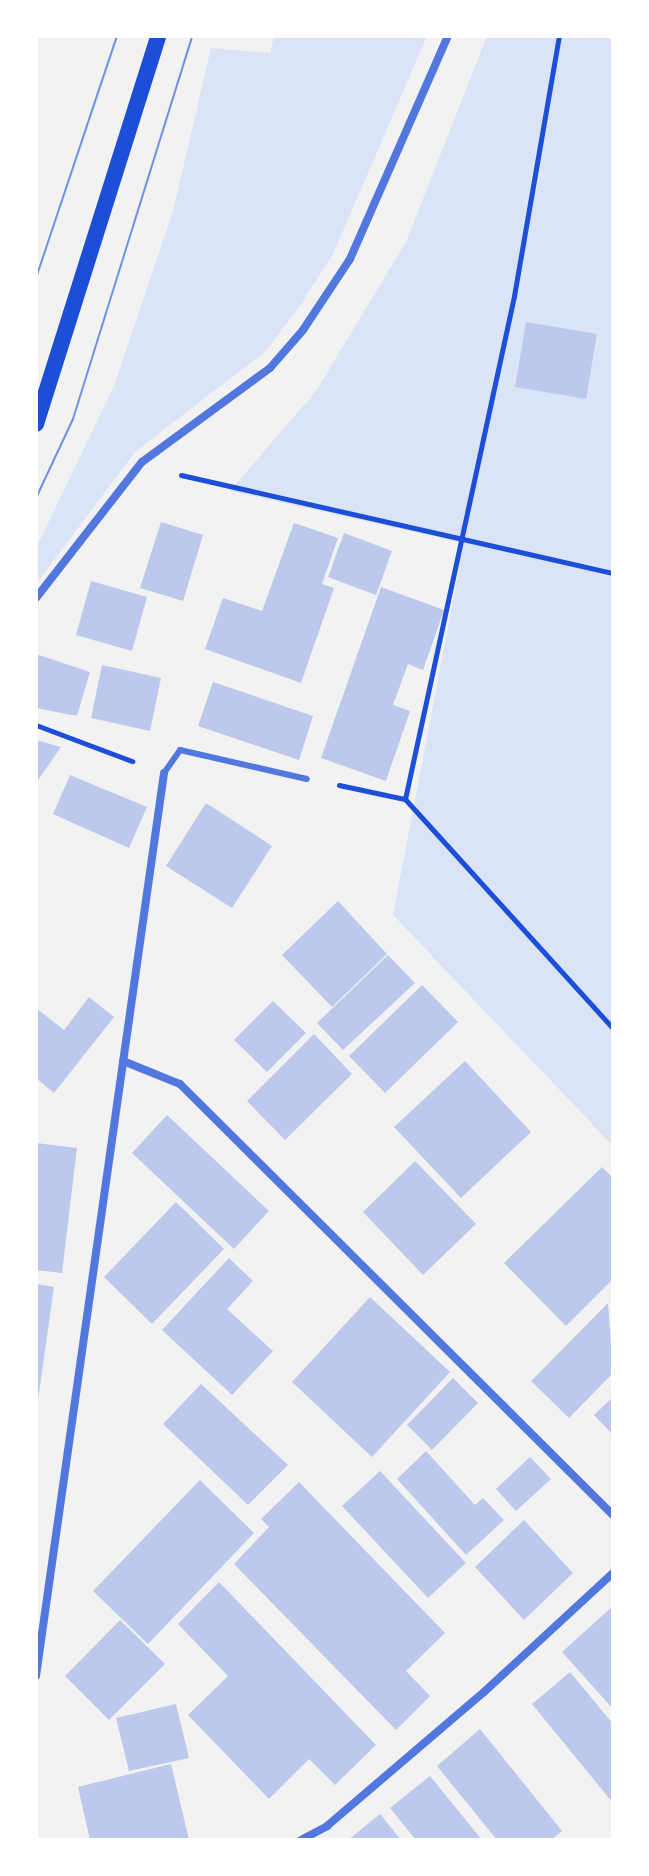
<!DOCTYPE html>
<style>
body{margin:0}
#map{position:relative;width:649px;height:1876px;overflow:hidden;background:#f2f2f2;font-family:Helvetica,sans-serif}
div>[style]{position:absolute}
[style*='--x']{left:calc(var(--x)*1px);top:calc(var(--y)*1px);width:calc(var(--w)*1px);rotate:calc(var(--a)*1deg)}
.green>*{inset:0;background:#dbe4f7}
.building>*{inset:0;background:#bdc9ec}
.path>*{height:5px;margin:-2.5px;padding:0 2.5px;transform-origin:2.5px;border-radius:2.5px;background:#1d4ed8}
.service>*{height:6px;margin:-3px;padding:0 3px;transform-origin:3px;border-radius:3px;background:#5277de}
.minor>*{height:8px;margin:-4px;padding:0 4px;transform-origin:4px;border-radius:4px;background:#5277de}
.secondary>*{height:16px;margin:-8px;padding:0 8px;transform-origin:8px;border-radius:8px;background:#1d4ed8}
.tram>*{height:2px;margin:-1px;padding:0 1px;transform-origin:1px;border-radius:1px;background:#7290e2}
span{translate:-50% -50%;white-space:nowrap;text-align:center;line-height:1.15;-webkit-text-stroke:8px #fff;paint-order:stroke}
.frame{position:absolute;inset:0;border:38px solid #fff;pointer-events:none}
</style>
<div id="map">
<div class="green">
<i style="clip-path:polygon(274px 36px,427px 36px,333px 254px,299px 307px,266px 351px,136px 451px,36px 584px,36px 548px,114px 386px,173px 211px,211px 48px,270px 53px)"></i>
<i style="clip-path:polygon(487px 36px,613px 36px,613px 1146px,393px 915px,464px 543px,230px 491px,316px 391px,406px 242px)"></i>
</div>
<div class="building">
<i style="clip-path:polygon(526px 322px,597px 334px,586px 399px,515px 387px)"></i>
<i style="clip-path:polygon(161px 522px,203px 535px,183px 601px,140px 588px)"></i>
<i style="clip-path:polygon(294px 523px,338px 538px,322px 584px,334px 588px,301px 683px,205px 649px,223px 598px,262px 611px)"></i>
<i style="clip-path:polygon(344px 533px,392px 551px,376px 595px,328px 577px)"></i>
<i style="clip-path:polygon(91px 581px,147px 597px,132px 651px,76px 635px)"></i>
<i style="clip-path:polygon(381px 587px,444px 610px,423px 670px,408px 664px,393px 705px,410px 711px,386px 781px,321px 758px)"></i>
<i style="clip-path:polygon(36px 654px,90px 672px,77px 716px,36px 708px)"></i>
<i style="clip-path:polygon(102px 665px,161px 678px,150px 731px,91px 718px)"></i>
<i style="clip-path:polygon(213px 682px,313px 716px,299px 760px,198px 726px)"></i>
<i style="clip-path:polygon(36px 740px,61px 747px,36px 783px)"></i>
<i style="clip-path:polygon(70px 775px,147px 807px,129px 848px,53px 814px)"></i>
<i style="clip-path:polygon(206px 803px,272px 846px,232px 908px,166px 866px)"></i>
<i style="clip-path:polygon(338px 901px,387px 954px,332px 1007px,282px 955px)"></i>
<i style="clip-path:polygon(388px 955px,415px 983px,343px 1050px,317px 1023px)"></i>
<i style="clip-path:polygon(422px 985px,458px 1022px,385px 1093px,349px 1056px)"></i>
<i style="clip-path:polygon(89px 997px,114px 1017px,54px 1093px,36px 1078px,36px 1008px,64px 1030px)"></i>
<i style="clip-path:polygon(273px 1001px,306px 1033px,267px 1072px,234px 1040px)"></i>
<i style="clip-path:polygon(314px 1034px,352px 1074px,285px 1140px,247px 1101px)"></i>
<i style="clip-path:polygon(465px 1061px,531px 1132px,461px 1198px,394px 1127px)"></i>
<i style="clip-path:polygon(167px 1115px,269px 1211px,234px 1249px,132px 1153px)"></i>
<i style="clip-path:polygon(36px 1143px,77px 1148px,62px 1273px,36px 1270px)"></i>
<i style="clip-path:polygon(415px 1161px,476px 1224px,423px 1275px,363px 1212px)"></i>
<i style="clip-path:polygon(602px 1167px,613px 1178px,613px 1279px,566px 1326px,504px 1263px)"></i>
<i style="clip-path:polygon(176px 1202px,224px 1249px,152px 1324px,104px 1277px)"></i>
<i style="clip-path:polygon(229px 1258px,253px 1281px,227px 1309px,273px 1351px,232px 1395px,162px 1330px)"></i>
<i style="clip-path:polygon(36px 1284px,54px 1287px,38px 1400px,36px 1400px)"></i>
<i style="clip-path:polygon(370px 1297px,450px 1372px,372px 1457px,292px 1382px)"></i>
<i style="clip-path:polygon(608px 1303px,613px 1373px,569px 1418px,531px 1381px)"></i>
<i style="clip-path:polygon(453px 1378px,478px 1403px,432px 1450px,407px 1425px)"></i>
<i style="clip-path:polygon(201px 1384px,288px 1465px,248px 1505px,163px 1424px)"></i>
<i style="clip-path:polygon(613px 1397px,613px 1435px,594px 1415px)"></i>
<i style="clip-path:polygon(426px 1451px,475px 1505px,483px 1498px,504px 1520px,466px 1555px,397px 1479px)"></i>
<i style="clip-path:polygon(530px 1457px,551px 1479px,516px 1511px,496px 1489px)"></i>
<i style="clip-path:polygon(380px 1471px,466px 1563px,428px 1598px,342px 1506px)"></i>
<i style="clip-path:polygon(200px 1480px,254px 1533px,148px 1644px,93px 1591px)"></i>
<i style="clip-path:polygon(299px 1482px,445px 1633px,406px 1671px,430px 1696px,396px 1730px,234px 1564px,269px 1527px,261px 1519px)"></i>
<i style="clip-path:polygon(524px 1520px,573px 1573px,524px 1620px,475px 1567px)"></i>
<i style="clip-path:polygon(219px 1582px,376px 1745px,335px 1785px,309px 1759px,269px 1799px,188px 1715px,228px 1676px,178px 1624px)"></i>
<i style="clip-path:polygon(613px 1606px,613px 1709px,562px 1652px)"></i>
<i style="clip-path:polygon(120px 1620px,165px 1664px,109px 1720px,65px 1676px)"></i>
<i style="clip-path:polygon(570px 1672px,613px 1724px,613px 1803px,532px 1704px)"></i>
<i style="clip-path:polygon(176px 1704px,189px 1758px,129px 1771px,116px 1718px)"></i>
<i style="clip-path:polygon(480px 1729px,562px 1831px,551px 1840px,497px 1840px,437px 1766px)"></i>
<i style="clip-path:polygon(171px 1764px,189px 1840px,90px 1840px,78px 1787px)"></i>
<i style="clip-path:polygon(430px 1776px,482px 1840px,416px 1840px,390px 1808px)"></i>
<i style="clip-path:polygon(380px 1814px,401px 1840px,348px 1840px)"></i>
</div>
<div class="path">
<i style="--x:181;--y:475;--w:443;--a:12.8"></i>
<i style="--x:36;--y:725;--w:103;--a:20.6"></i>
<i style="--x:339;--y:785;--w:67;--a:12"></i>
<i style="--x:405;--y:799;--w:309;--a:47.8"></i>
<i style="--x:405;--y:799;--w:515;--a:-77.77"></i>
<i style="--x:514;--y:296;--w:264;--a:-80.2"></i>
</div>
<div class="service">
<i style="--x:164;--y:773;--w:28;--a:-55"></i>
<i style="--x:180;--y:750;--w:130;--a:12.9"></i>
</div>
<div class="minor">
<i style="--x:36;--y:598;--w:172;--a:-52.1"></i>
<i style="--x:142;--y:462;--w:159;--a:-36.3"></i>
<i style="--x:270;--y:368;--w:50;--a:-49"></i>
<i style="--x:303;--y:330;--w:85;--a:-56.5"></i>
<i style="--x:350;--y:259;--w:244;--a:-66.3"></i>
<i style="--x:123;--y:1061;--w:61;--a:22"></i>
<i style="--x:180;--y:1084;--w:611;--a:44.87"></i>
<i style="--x:36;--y:1676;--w:912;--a:-81.93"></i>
<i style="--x:301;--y:1840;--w:30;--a:-28"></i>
<i style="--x:327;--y:1826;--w:206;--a:-40.5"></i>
<i style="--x:484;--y:1692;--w:176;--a:-42.7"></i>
</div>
<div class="secondary">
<i style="--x:36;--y:424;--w:407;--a:-72.5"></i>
</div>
<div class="tram">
<i style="--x:36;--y:278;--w:255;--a:-71.5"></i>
<i style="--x:36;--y:498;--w:87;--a:-64.9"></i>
<i style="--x:73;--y:419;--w:401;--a:-72.7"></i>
</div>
<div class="frame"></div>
</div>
